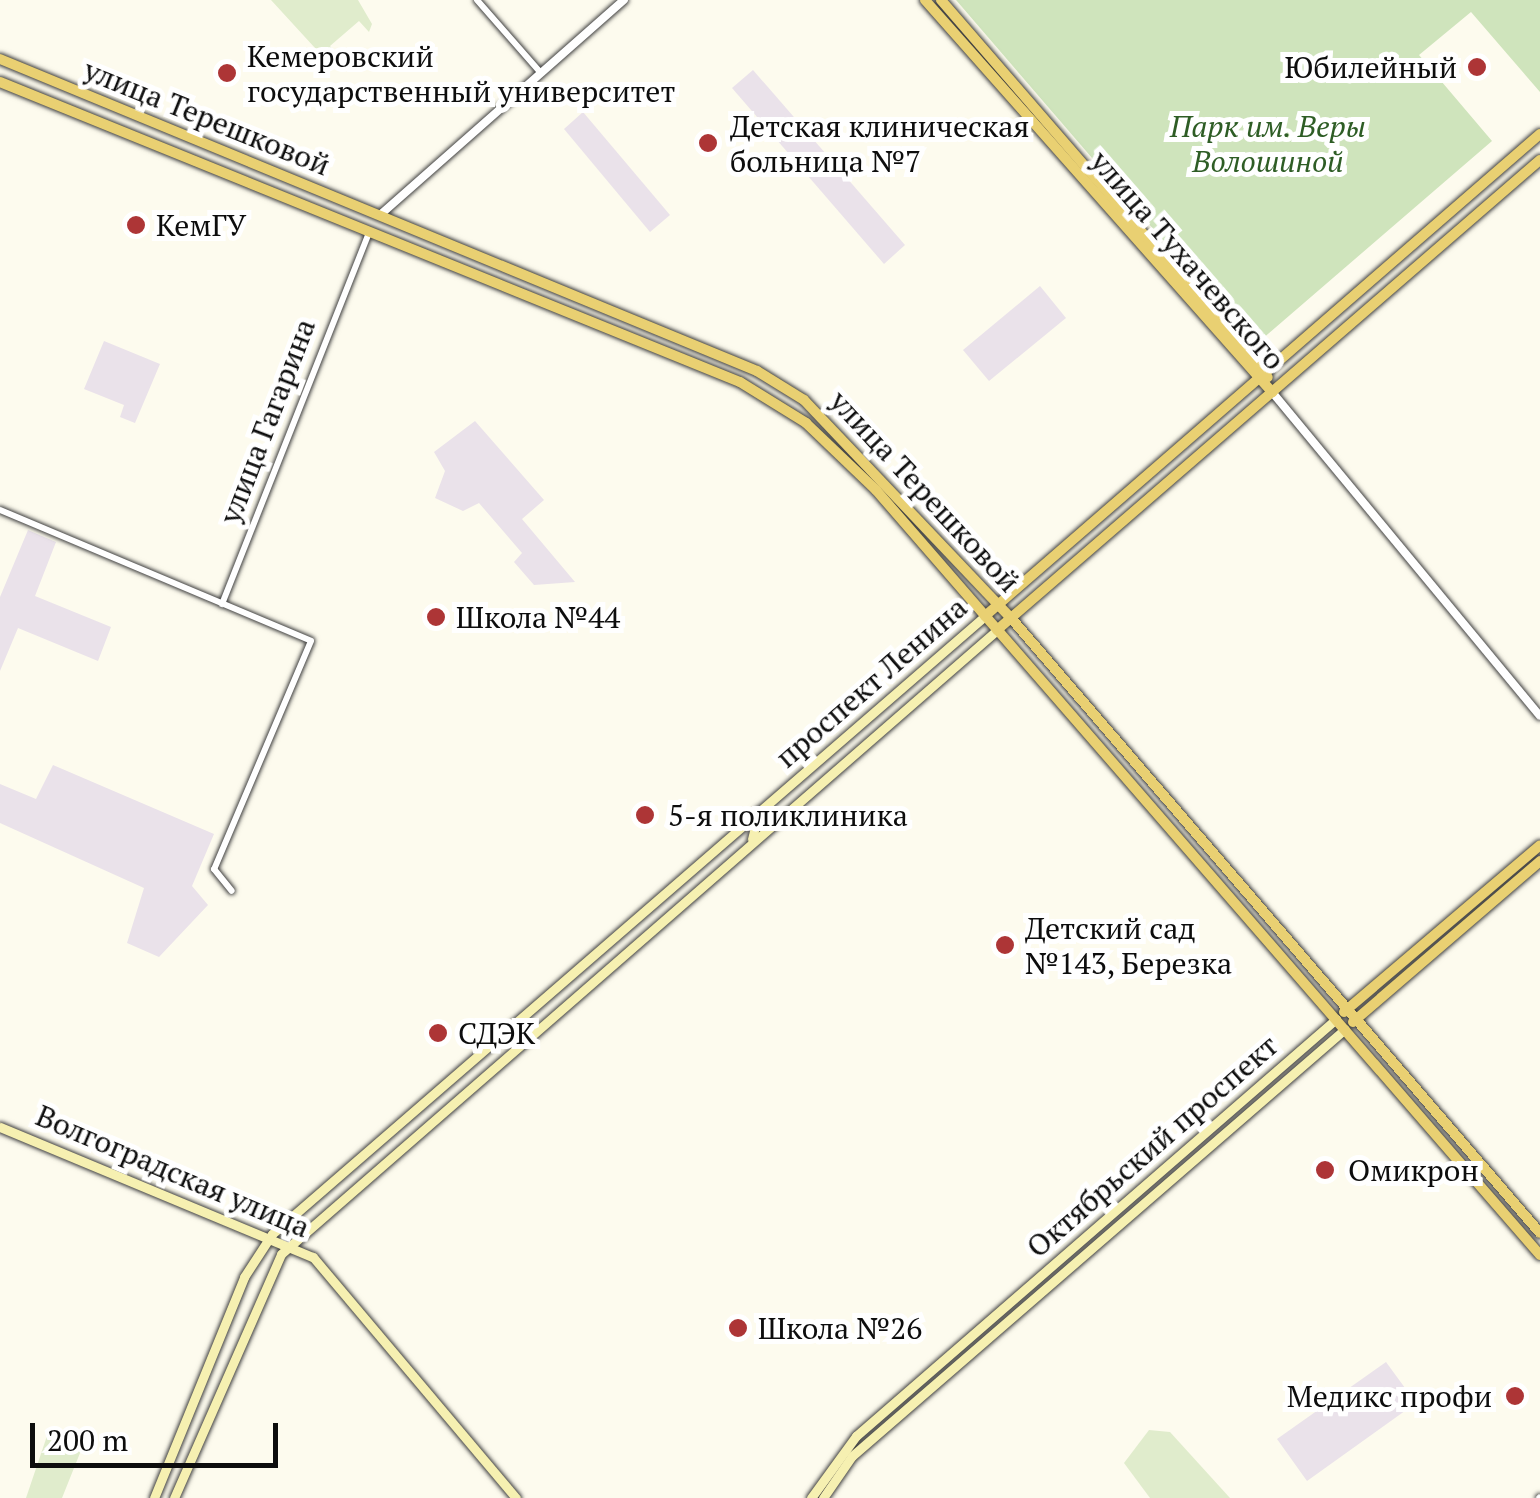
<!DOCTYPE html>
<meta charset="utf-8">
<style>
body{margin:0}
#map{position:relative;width:1540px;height:1498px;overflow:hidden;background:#fdfbee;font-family:"PT Serif",serif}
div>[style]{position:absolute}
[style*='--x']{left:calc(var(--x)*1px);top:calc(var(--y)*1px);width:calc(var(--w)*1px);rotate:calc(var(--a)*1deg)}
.industrial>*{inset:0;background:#eae2ea}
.green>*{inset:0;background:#cfe4bc}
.pitch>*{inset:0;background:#e0eccc}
.roads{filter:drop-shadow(0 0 2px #404040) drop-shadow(0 0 2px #404040)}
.minor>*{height:6px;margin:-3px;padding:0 3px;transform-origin:3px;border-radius:3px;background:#fff}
.tertiary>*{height:8px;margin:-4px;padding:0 4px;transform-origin:4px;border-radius:4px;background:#fff}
.secondary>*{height:9px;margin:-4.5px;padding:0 4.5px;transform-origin:4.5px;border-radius:4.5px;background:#f6f0b1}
.primary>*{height:10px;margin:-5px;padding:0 5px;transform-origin:5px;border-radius:5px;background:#e9d072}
.dots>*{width:28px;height:28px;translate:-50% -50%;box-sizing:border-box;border:5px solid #fff;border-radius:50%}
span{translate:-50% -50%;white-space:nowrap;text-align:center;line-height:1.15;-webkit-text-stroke:10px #fff;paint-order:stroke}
.poi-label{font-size:30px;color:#0d0d0d}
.left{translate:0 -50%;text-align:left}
.right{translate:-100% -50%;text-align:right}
.street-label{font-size:30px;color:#0d0d0d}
.park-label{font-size:30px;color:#2e5d25;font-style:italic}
.scale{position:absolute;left:30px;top:1423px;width:248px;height:45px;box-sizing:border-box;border:5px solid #0d0d0d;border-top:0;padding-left:12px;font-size:30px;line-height:35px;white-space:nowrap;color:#0d0d0d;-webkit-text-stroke:8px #fff;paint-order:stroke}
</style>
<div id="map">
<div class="industrial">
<i style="clip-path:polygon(753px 70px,905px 245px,884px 264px,732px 88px)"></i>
<i style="clip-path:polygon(583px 112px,670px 215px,650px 232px,564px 129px)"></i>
<i style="clip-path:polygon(1040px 286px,1066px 318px,989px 381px,963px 350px)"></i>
<i style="clip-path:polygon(104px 341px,160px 364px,135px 423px,120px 417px,124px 405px,84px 389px)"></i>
<i style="clip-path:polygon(475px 421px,544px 500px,522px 519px,575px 582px,534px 585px,514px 562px,522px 553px,479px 503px,463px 511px,435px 498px,445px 471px,434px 452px)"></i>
<i style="clip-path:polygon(28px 530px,56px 542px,35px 596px,111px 627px,98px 661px,18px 628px,0 671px,0 597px)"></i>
<i style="clip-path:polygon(53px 765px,214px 834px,192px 886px,208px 905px,159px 957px,127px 943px,144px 888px,0 823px,0 784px,36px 799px)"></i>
<i style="clip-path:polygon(1386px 1362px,1416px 1403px,1307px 1481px,1277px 1439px)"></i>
</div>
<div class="green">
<i style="clip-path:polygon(956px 0,1540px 0,1540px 92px,1471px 12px,1419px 55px,1492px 141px,1254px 346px)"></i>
</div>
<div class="pitch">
<i style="clip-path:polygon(271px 0,358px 0,372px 24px,369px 32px,359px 21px,330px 46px,340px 59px,326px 60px)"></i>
<i style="clip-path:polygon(1149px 1430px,1170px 1432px,1230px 1498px,1150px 1498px,1124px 1463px)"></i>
<i style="clip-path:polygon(59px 1432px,82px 1448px,62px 1498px,26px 1498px,47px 1436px)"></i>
</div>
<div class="roads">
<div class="minor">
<i style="--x:477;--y:0;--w:96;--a:48.8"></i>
<i style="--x:0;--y:510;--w:337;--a:22.8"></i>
<i style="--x:311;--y:641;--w:248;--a:113"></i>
<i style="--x:214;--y:869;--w:28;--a:51"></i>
<i style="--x:222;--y:604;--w:401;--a:-68.4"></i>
<i style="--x:1539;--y:1498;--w:1;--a:-45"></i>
</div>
<div class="tertiary">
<i style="--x:380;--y:215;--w:325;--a:-41.4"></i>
<i style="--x:1272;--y:392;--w:420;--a:50.4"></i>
</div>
<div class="secondary">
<i style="--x:752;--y:839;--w:29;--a:-76"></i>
<i style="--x:0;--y:1127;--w:339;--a:22.6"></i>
<i style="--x:313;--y:1257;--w:315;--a:49.9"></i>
<i style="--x:154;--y:1498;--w:239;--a:-67.8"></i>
<i style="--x:244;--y:1277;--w:51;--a:-56.9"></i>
<i style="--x:272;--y:1234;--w:944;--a:-40.92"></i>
<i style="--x:174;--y:1498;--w:266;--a:-66.3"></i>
<i style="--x:281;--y:1254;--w:950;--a:-41.07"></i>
<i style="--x:811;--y:1498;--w:77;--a:-54"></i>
<i style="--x:856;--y:1436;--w:636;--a:-40.98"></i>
<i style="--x:823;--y:1498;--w:51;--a:-55.4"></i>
<i style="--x:852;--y:1456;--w:652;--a:-40.9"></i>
</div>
<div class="primary">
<i style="--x:925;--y:0;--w:524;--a:48.48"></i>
<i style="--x:941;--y:0;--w:499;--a:49.1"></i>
<i style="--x:0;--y:59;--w:819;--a:22.4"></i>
<i style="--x:757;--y:371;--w:55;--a:31.7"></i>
<i style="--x:804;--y:400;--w:301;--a:46.5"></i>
<i style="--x:1011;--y:618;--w:811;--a:49.3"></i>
<i style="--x:0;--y:82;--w:798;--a:22.07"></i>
<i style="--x:740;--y:382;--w:78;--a:31.8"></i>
<i style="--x:806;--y:423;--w:97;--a:43.7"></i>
<i style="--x:876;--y:490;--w:1013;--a:49.04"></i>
<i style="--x:985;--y:616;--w:735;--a:-40.97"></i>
<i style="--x:997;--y:630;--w:718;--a:-40.88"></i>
<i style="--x:1344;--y:1012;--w:257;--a:-40.4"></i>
<i style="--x:1353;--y:1022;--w:247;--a:-40.7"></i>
</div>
</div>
<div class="dots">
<i style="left:1477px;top:67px;background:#ad3536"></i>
<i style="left:227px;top:73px;background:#ad3536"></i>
<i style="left:708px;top:143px;background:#ad3536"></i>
<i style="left:136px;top:225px;background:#ad3536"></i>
<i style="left:436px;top:617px;background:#ad3536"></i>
<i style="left:645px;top:815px;background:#ad3536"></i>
<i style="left:1005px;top:945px;background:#ad3536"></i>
<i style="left:438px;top:1033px;background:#ad3536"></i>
<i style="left:1325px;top:1170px;background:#ad3536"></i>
<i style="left:738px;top:1328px;background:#ad3536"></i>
<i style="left:1515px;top:1396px;background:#ad3536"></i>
</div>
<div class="poi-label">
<span class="left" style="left:247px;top:73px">Кемеровский<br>государственный университет</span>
<span class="right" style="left:1457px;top:67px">Юбилейный</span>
<span class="left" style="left:730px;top:143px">Детская клиническая<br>больница №7</span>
<span class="left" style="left:156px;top:225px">КемГУ</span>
<span class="left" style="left:456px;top:617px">Школа №44</span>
<span class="left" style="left:668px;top:815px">5-я поликлиника</span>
<span class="left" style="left:1025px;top:945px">Детский сад<br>№143, Березка</span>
<span class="left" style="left:458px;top:1033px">СДЭК</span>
<span class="left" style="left:1348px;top:1170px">Омикрон</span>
<span class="left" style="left:758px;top:1328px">Школа №26</span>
<span class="right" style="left:1492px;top:1396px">Медикс профи</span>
</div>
<div class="street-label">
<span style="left:207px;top:117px;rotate:22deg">улица Терешковой</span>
<span style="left:1188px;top:260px;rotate:49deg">улица Тухачевского</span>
<span style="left:267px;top:421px;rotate:-69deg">улица Гагарина</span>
<span style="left:925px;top:491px;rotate:47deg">улица Терешковой</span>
<span style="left:871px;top:682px;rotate:-41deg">проспект Ленина</span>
<span style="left:1152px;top:1146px;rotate:-41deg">Октябрьский проспект</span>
<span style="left:173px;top:1171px;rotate:23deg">Волгоградская улица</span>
</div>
<div class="park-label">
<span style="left:1268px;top:143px">Парк им. Веры<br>Волошиной</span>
</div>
<div class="scale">200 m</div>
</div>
